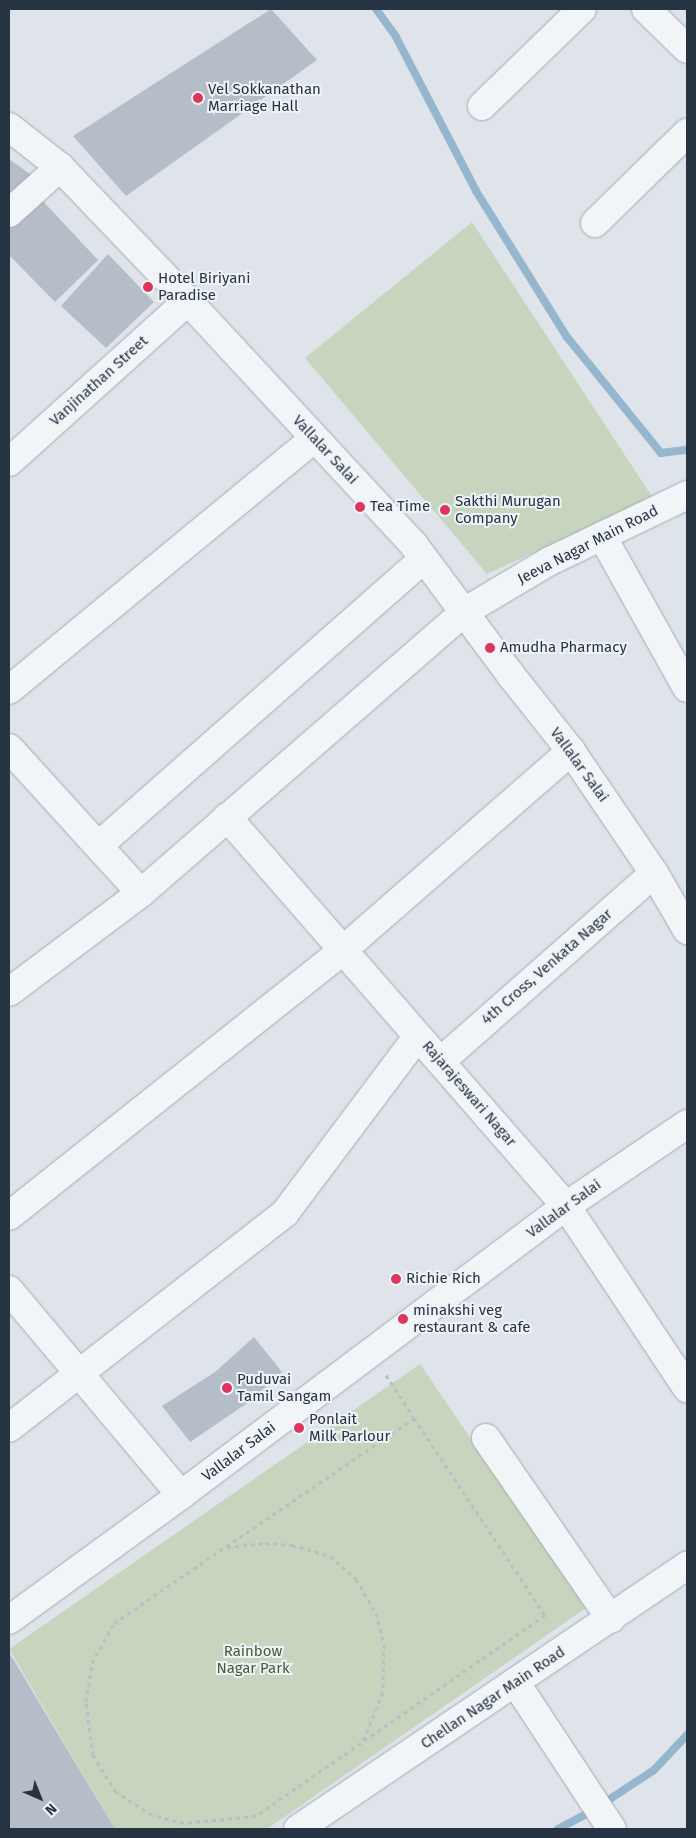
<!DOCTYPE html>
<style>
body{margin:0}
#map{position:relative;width:696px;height:1838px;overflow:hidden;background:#dfe4ea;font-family:"Fira Sans",sans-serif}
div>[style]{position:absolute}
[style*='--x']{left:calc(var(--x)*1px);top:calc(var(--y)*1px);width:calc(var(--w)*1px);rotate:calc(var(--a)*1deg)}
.green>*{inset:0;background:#c7d5bf}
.stream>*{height:8px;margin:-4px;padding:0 4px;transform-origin:4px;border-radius:4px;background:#96b6ce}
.building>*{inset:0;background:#b5bec8}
.path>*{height:3px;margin-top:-1.5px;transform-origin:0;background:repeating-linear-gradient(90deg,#b9bfc5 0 4px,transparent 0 8px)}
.roads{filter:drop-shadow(0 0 1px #a4abb5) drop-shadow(0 0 1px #a4abb5)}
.minor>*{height:28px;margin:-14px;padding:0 14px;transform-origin:14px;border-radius:14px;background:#f2f5f8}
.dots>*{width:14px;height:14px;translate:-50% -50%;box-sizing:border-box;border:2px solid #eff3f7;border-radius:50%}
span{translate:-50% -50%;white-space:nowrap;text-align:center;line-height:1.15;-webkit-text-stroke:4px #eff3f7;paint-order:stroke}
.poi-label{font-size:15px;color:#263343}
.left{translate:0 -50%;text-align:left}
.street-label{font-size:15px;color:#263343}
.park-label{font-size:15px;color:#3f6032}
.frame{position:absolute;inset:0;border:10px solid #263343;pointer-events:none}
.north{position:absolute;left:15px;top:1773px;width:50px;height:50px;-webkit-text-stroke:4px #eff3f7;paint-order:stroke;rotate:136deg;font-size:14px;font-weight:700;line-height:20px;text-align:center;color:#263343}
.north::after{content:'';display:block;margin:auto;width:18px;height:22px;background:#263343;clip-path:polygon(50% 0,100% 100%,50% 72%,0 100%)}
</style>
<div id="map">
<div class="green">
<i style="clip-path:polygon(472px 222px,653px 498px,487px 574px,305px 358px)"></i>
<i style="clip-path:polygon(420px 1364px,586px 1608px,267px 1829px,115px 1829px,9px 1649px)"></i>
</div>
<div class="stream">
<i style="--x:376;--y:9;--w:34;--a:54"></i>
<i style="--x:396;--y:37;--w:174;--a:62.5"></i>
<i style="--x:476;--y:191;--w:172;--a:58.1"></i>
<i style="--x:567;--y:337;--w:149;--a:51"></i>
<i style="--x:661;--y:453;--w:26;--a:-7"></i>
<i style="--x:610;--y:1799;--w:53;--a:-33.4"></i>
<i style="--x:654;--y:1770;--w:48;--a:-46.7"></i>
<i style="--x:558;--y:1829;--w:36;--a:-28"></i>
</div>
<div class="building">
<i style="clip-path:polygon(271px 9px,317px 60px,126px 196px,73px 136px)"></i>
<i style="clip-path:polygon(9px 159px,34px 177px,9px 200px)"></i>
<i style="clip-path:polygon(40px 198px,98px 260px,55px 302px,9px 255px,9px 226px)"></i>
<i style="clip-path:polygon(108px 254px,154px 302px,106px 348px,61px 306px)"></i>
<i style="clip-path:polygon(254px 1337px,282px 1372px,246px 1404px,190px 1442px,162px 1406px,215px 1372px)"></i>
<i style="clip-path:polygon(9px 1652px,115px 1829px,9px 1829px)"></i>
</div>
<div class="path">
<i style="--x:386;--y:1375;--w:51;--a:56.9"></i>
<i style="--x:414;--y:1418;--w:237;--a:56.4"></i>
<i style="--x:545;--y:1615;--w:352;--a:145.2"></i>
<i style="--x:256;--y:1816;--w:72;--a:174.4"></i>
<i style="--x:184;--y:1823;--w:33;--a:-166"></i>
<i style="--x:152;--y:1815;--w:43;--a:-147.4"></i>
<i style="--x:116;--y:1792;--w:44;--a:-121.9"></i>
<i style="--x:93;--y:1755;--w:53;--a:-97.5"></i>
<i style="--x:86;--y:1702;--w:39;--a:-81"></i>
<i style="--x:92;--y:1663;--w:46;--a:-61.2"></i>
<i style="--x:114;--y:1623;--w:363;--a:-34.3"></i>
<i style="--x:227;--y:1547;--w:38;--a:-6"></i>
<i style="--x:265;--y:1543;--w:27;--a:4"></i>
<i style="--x:292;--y:1545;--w:40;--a:16"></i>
<i style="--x:330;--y:1556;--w:35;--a:41"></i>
<i style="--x:356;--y:1579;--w:39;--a:60"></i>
<i style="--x:376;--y:1613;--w:32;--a:76"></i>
<i style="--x:384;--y:1644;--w:48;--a:91.2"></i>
<i style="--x:383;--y:1692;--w:53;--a:112.2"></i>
</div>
<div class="roads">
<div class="minor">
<i style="--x:646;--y:9;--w:57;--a:44.3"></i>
<i style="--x:482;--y:106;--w:139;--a:-44.1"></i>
<i style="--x:9;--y:127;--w:65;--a:38.1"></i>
<i style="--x:60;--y:167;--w:185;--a:46.3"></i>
<i style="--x:188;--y:301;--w:333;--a:47.2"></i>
<i style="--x:414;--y:545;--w:161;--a:53.3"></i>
<i style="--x:510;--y:674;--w:98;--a:51.6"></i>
<i style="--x:571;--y:751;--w:148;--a:55.8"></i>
<i style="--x:654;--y:873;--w:66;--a:59.9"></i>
<i style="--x:9;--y:213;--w:69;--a:-42"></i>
<i style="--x:595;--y:223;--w:129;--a:-44.4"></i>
<i style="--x:9;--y:462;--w:241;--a:-42"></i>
<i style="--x:602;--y:536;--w:174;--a:60.8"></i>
<i style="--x:9;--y:690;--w:395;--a:-39.5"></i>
<i style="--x:9;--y:748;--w:196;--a:47.7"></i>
<i style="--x:227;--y:817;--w:516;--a:48.93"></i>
<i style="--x:566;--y:1206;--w:219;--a:56.4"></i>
<i style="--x:98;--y:846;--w:434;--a:-41.4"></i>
<i style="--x:9;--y:992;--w:165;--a:-36.9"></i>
<i style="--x:141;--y:893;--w:428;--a:-41"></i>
<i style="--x:464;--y:612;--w:100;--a:-30.7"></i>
<i style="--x:550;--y:561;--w:152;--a:-25.7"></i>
<i style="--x:441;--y:1061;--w:284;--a:-41.4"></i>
<i style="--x:9;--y:1216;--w:427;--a:-38.5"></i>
<i style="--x:343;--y:950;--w:303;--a:-41.1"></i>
<i style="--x:9;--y:1290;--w:268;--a:50"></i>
<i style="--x:9;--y:1428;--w:350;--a:-37.9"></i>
<i style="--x:285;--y:1213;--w:221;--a:-53.1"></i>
<i style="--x:486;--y:1438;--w:220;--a:55.4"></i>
<i style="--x:9;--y:1620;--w:213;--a:-36"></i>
<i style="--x:181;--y:1495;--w:481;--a:-36.9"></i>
<i style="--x:566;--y:1206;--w:146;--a:-34.1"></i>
<i style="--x:515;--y:1682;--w:176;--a:56.6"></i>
<i style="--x:298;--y:1829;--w:470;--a:-34.1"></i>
</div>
</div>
<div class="dots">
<i style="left:198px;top:98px;background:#dd365e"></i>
<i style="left:148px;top:287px;background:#dd365e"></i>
<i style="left:360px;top:507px;background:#dd365e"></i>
<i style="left:445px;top:510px;background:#dd365e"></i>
<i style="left:490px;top:648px;background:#dd365e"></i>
<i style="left:396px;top:1279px;background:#dd365e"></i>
<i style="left:403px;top:1319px;background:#dd365e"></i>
<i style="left:227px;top:1388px;background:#dd365e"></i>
<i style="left:299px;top:1428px;background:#dd365e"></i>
</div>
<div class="poi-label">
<span class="left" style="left:208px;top:98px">Vel Sokkanathan<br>Marriage Hall</span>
<span class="left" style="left:158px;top:287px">Hotel Biriyani<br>Paradise</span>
<span class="left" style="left:455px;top:510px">Sakthi Murugan<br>Company</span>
<span class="left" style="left:370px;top:507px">Tea Time</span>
<span class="left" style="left:500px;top:648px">Amudha Pharmacy</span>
<span class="left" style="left:406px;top:1279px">Richie Rich</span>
<span class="left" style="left:413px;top:1319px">minakshi veg<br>restaurant &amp; cafe</span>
<span class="left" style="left:237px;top:1388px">Puduvai<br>Tamil Sangam</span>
<span class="left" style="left:309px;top:1428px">Ponlait<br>Milk Parlour</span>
</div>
<div class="street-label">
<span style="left:99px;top:381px;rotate:-42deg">Vanjinathan Street</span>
<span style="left:325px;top:450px;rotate:47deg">Vallalar Salai</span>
<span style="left:588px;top:545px;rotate:-27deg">Jeeva Nagar Main Road</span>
<span style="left:579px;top:765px;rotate:54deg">Vallalar Salai</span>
<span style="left:547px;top:967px;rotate:-41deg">4th Cross, Venkata Nagar</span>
<span style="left:469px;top:1094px;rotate:49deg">Rajarajeswari Nagar</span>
<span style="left:564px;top:1209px;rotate:-36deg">Vallalar Salai</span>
<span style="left:239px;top:1452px;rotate:-37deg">Vallalar Salai</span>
<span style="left:493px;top:1698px;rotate:-34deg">Chellan Nagar Main Road</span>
</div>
<div class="park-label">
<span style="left:253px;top:1660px">Rainbow<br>Nagar Park</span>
</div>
<div class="frame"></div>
<div class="north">N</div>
</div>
